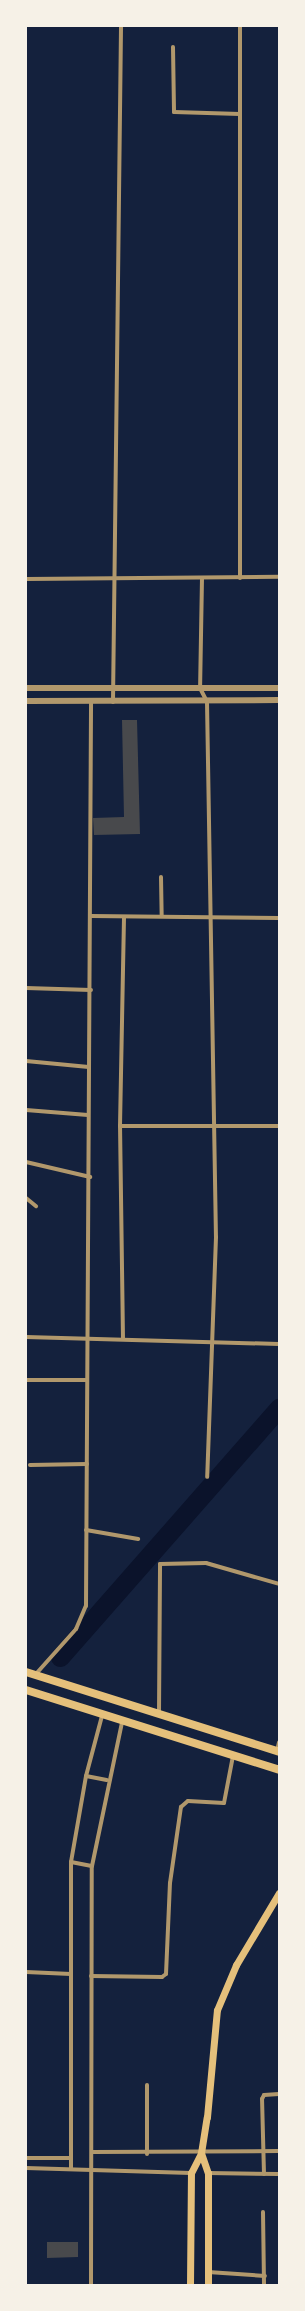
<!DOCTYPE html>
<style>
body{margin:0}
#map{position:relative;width:305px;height:2311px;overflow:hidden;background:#14213d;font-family:Rubik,sans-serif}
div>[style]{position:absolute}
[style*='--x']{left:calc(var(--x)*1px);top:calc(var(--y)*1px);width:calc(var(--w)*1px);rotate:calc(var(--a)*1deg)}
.river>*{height:19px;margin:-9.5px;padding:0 9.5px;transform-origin:9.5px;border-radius:9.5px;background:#0b132b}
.building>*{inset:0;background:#48494c}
.minor>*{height:4px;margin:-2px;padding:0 2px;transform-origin:2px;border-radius:2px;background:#b1986c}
.tertiary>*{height:6px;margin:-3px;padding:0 3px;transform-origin:3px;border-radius:3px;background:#b1986c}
.secondary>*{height:7px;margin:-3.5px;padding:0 3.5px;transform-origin:3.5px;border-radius:3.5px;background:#e5c07b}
.primary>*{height:8px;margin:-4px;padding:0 4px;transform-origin:4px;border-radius:4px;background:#e5c07b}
span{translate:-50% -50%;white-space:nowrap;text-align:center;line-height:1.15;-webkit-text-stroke:4px #f6f1e7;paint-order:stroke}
.frame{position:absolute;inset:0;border:27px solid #f6f1e7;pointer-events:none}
</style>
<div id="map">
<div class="river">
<i style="--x:60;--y:1657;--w:332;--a:-48.7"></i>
</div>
<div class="building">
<i style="clip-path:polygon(122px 720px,137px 720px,140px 834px,94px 835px,93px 818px,124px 817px)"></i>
<i style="clip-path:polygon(47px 2242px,78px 2242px,78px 2257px,47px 2258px)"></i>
</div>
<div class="minor">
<i style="--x:173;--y:47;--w:65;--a:89.1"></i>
<i style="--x:174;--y:112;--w:66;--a:1.7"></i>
<i style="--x:202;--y:578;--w:110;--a:91"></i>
<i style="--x:200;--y:688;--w:16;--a:63"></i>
<i style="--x:207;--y:702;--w:535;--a:89.04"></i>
<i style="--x:216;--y:1237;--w:240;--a:92.1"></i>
<i style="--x:240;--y:578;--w:552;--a:-90"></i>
<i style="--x:26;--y:579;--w:253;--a:-0.5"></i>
<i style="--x:113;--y:702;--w:676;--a:-89.32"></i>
<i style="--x:161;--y:877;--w:39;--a:89"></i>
<i style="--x:91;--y:916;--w:188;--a:0.6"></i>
<i style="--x:26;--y:988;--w:65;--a:1.8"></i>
<i style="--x:26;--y:1061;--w:63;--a:5.4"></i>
<i style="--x:26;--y:1110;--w:62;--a:4.6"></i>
<i style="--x:120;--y:1126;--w:159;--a:0"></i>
<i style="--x:26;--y:1162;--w:66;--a:13.2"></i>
<i style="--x:26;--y:1198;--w:13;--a:39"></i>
<i style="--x:26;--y:1337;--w:253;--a:1.6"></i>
<i style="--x:123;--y:1339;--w:213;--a:-90.8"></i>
<i style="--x:120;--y:1126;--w:209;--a:-88.9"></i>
<i style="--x:26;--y:1380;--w:61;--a:0"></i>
<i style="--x:30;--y:1465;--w:57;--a:-1"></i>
<i style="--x:86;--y:1530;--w:53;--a:9.8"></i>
<i style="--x:35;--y:1675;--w:62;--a:-48.3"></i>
<i style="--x:76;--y:1629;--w:25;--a:-67"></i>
<i style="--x:86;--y:1606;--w:904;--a:-89.68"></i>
<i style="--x:159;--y:1713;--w:149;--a:-89.6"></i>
<i style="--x:160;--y:1564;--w:46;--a:-1.2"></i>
<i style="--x:206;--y:1563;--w:76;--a:16"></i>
<i style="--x:277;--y:1751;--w:9;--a:-77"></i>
<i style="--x:86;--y:1776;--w:21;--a:11"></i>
<i style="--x:71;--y:1862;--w:21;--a:11"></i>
<i style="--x:26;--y:1972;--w:45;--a:2.5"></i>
<i style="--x:91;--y:1976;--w:71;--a:0.8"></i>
<i style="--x:162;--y:1977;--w:5;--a:-37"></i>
<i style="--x:166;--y:1974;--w:91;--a:-87.5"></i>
<i style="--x:170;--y:1883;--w:77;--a:-81.8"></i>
<i style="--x:181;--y:1807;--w:9;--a:-41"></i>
<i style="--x:188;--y:1801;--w:36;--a:3"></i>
<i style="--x:224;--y:1803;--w:48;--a:-79.2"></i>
<i style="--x:92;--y:2152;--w:187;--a:-0.3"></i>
<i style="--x:147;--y:2154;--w:69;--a:-90"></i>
<i style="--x:26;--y:2158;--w:45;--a:0"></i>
<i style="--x:26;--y:2168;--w:165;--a:1.7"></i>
<i style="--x:71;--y:2169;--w:307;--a:-90"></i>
<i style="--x:71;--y:1862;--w:87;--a:-80.1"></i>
<i style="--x:86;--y:1776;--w:62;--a:-75.1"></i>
<i style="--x:208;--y:2173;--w:71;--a:0.8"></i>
<i style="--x:264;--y:2174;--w:75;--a:-91.5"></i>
<i style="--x:262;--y:2099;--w:4;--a:-63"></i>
<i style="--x:264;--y:2095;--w:15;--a:-4"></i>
<i style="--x:263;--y:2212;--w:73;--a:89.2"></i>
<i style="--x:208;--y:2272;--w:57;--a:4"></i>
<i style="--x:91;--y:2285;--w:419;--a:-89.9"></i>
<i style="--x:92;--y:1866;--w:147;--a:-78.2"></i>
</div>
<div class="tertiary">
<i style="--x:26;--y:688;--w:253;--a:0"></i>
<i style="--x:26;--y:701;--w:253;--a:-0.2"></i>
</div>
<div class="secondary">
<i style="--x:201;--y:2153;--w:21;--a:71"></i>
<i style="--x:208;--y:2173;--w:112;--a:90"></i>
<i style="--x:190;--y:2285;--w:112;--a:-89.5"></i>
<i style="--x:191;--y:2173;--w:22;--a:-63"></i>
<i style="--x:201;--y:2153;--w:36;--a:-81"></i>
<i style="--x:207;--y:2117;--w:107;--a:-84.7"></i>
<i style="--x:217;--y:2010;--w:49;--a:-67.1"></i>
<i style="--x:236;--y:1965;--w:84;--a:-59.2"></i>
</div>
<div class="primary">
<i style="--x:26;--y:1672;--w:265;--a:17.5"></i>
<i style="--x:26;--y:1690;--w:265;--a:17.5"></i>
</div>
<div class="frame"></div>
</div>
